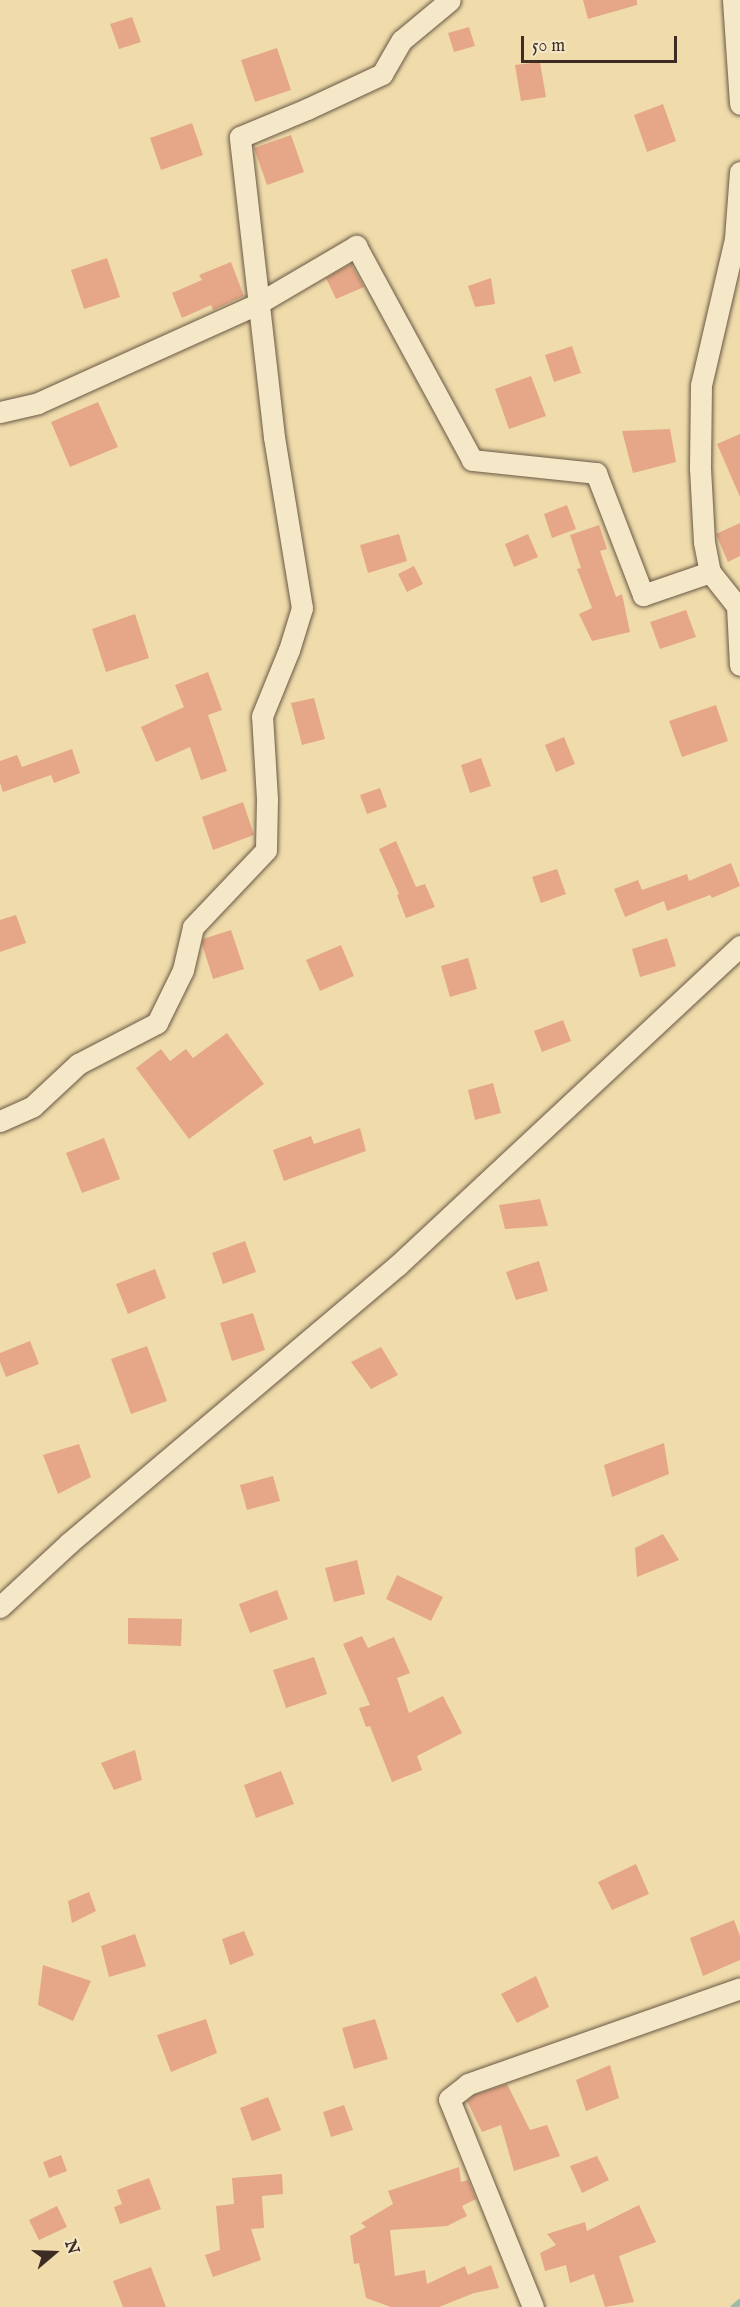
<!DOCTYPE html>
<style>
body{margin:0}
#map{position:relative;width:740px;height:2307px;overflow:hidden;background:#f0dcab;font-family:"IM FELL English",serif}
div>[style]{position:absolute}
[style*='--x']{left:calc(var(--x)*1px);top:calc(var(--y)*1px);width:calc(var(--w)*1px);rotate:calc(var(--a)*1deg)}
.stream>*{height:6px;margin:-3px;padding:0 3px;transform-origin:3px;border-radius:3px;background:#9abcaa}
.building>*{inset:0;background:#e5a787}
.roads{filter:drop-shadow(0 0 2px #695845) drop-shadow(0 0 2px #695845)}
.minor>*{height:21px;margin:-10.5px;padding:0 10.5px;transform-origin:10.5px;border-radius:10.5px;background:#f5e8c8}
span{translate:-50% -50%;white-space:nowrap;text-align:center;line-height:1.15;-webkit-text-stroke:4.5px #f5e8c8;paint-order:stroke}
.north{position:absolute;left:24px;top:2223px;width:60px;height:60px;-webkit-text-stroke:4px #f5e8c8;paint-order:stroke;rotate:71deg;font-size:16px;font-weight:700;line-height:24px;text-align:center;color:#3c2c23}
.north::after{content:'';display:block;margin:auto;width:21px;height:27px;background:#3c2c23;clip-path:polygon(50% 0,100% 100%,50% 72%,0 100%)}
.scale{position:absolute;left:521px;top:36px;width:156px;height:27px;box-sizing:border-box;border:3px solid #3c2c23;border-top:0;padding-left:8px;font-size:18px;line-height:21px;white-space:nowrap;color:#3c2c23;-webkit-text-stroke:4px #f5e8c8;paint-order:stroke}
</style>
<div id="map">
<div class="stream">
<i style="--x:734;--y:2307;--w:8;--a:-40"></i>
</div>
<div class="building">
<i style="clip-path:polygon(583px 0,637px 0,637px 5px,588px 19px)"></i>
<i style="clip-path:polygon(132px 17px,141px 42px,119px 49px,110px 24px)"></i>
<i style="clip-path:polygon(469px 27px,475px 46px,454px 52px,448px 33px)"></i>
<i style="clip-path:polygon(277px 48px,291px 90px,255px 102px,241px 60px)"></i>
<i style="clip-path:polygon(540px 62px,546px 97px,521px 101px,515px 65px)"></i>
<i style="clip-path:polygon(663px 104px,676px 141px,647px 152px,634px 115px)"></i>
<i style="clip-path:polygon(192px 123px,203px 155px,161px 170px,150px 138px)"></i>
<i style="clip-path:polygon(291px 135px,304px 172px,267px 185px,254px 148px)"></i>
<i style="clip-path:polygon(107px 258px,120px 297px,84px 309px,71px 270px)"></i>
<i style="clip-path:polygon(231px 262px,244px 296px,213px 310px,211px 305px,182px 318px,172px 293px,202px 280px,199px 275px)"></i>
<i style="clip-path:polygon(351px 264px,364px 287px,336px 299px,326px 278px)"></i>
<i style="clip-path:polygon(491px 278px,495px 304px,475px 307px,468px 286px)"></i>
<i style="clip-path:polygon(572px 346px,581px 373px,554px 382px,545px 355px)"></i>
<i style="clip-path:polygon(531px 376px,546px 416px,509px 429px,495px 389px)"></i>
<i style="clip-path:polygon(98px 402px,118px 447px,70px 467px,51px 422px)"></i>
<i style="clip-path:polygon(670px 429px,676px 462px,633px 473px,622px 431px)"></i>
<i style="clip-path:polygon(740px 434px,740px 497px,717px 444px)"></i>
<i style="clip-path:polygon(567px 505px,576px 529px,552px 538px,544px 514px)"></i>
<i style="clip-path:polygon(740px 523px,740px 556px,728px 562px,716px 534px)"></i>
<i style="clip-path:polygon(599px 525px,607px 549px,600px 551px,616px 597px,622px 594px,630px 632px,592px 641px,579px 614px,592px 608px,577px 569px,581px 568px,570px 535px)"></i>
<i style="clip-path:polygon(399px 534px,407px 561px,368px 573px,360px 545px)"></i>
<i style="clip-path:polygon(528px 534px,538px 557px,514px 567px,505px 544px)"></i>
<i style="clip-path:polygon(414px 566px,423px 584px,407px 592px,398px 574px)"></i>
<i style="clip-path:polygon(686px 610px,696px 637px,660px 649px,650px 622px)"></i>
<i style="clip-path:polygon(135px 614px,149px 658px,106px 672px,92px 629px)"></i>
<i style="clip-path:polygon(208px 672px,222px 710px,208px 715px,227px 771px,201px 780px,190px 747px,156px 762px,141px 727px,184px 707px,175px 685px)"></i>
<i style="clip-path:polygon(314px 698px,325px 739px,302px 745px,291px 703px)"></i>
<i style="clip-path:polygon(716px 705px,728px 741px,682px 757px,669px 721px)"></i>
<i style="clip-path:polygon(564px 737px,575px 764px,556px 772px,545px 745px)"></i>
<i style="clip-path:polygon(72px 749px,80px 773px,54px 783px,51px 775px,3px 792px,0 783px,0 761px,17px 755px,22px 767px)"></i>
<i style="clip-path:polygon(481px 758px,491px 786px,470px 793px,461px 765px)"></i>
<i style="clip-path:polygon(380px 788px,387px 807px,367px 814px,360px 795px)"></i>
<i style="clip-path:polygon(243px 802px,254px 835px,213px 850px,202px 817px)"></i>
<i style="clip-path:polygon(396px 841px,416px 887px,425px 884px,435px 907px,406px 918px,397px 895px,399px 894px,379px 849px)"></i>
<i style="clip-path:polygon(731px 863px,740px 886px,712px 898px,710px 895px,667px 911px,664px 901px,625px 917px,614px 889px,638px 880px,642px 890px,687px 874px,689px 881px)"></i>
<i style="clip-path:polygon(557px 869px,566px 894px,541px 903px,532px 877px)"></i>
<i style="clip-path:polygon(16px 915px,26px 943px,0 952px,0 920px)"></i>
<i style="clip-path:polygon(231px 930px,244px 969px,213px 979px,202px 944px,203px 939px)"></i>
<i style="clip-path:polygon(667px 938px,676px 966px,640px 977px,632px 949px)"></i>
<i style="clip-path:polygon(341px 945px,354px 976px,320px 991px,306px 960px)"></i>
<i style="clip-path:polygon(468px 958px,477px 989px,450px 997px,441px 966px)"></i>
<i style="clip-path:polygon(563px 1020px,571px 1041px,542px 1052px,534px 1031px)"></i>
<i style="clip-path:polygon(227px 1033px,264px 1084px,189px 1139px,136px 1068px,161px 1049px,170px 1061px,186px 1049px,193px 1058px)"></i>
<i style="clip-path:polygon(493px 1083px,501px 1113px,475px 1120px,468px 1090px)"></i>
<i style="clip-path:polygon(360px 1128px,366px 1151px,284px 1181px,273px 1150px,311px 1136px,314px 1144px)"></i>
<i style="clip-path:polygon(104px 1138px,120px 1179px,82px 1193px,66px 1153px)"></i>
<i style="clip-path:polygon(540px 1199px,548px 1226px,505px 1229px,499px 1205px)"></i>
<i style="clip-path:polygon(245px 1241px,256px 1272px,223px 1284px,212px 1253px)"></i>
<i style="clip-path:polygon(539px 1261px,548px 1291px,516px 1300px,506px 1272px)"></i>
<i style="clip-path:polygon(155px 1269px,166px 1298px,128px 1314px,116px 1284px)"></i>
<i style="clip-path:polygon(253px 1313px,265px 1350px,232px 1361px,220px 1323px)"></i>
<i style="clip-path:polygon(30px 1341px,39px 1364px,6px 1377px,0 1362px,0 1353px)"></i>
<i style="clip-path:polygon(147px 1346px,167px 1401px,131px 1414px,111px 1359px)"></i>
<i style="clip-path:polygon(381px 1347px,398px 1375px,371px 1389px,351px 1362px)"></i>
<i style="clip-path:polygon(664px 1443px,669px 1474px,612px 1497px,604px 1465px)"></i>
<i style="clip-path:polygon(79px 1444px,91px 1477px,58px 1494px,43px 1455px)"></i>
<i style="clip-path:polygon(273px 1476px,280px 1501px,247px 1510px,240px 1485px)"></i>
<i style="clip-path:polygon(663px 1534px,679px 1560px,637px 1577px,635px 1548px)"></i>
<i style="clip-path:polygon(357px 1560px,365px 1594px,334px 1602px,325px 1568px)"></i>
<i style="clip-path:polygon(397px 1575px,443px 1597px,431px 1621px,386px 1599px)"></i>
<i style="clip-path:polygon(277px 1590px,288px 1619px,250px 1633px,239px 1604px)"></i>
<i style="clip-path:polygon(128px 1618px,182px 1619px,181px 1646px,128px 1644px)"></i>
<i style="clip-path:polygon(362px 1636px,368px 1648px,394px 1637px,410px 1673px,397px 1678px,409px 1713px,443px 1696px,462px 1733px,417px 1756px,422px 1770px,392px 1782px,370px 1726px,366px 1727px,359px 1708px,370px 1705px,343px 1644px)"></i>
<i style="clip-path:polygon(314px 1657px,327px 1694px,286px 1708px,273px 1670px)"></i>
<i style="clip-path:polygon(135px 1750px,142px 1780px,114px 1790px,101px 1763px)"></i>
<i style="clip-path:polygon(281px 1771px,294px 1804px,256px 1818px,244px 1785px)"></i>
<i style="clip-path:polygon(636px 1864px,649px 1894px,612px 1910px,598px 1882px)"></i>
<i style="clip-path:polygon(89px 1892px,96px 1911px,72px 1923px,68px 1901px)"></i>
<i style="clip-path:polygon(734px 1920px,740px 1936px,740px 1960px,703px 1976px,690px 1938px)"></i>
<i style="clip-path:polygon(244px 1931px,254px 1955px,230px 1965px,222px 1939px)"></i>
<i style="clip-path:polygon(135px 1934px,146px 1966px,109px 1977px,101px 1946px)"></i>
<i style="clip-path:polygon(43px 1965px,91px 1981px,73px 2021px,38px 2005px)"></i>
<i style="clip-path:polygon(536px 1976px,549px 2007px,517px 2023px,501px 1994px)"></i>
<i style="clip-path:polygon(206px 2019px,217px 2053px,171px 2072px,157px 2035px)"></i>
<i style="clip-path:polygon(375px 2019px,388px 2059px,354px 2069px,342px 2028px)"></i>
<i style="clip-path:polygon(610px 2065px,619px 2098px,586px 2111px,576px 2080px)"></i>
<i style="clip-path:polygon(507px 2084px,530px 2130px,547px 2125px,560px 2156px,514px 2171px,501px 2125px,482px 2132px,467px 2101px,474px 2095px)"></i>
<i style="clip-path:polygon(268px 2097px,281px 2130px,252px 2141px,240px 2108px)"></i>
<i style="clip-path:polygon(344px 2105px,353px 2130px,331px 2137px,323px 2112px)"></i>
<i style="clip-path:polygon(61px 2155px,67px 2171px,49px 2178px,43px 2162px)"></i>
<i style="clip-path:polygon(597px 2156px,609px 2180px,582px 2193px,570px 2166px)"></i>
<i style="clip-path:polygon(459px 2167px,461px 2182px,468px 2180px,476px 2199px,462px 2206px,467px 2216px,447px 2226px,390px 2230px,395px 2276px,425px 2270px,427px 2284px,465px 2266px,468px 2275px,491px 2265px,499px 2288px,474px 2293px,439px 2307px,391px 2307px,366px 2298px,359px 2263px,354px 2264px,350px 2236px,366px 2227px,361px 2223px,393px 2204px,388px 2191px)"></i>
<i style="clip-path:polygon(282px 2174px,283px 2194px,262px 2196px,264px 2228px,251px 2229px,261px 2260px,213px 2277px,205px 2255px,220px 2250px,216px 2206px,234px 2204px,232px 2178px)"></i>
<i style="clip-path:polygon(149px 2178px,161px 2209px,120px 2224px,114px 2207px,122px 2204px,117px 2190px)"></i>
<i style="clip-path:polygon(639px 2205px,656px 2242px,619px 2256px,634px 2302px,605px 2307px,594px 2274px,570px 2283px,566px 2265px,545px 2271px,540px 2253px,556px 2245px,547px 2234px,585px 2222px,587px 2231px)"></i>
<i style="clip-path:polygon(57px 2206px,67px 2227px,39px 2240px,29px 2220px)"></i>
<i style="clip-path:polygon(151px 2267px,166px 2307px,123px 2307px,113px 2281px)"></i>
</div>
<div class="roads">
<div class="minor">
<i style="--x:733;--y:0;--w:104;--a:86.1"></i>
<i style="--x:740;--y:172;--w:67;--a:94.3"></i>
<i style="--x:735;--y:239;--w:150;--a:103.1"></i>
<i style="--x:701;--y:385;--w:83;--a:90.7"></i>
<i style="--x:700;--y:468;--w:74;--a:86.9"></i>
<i style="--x:704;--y:542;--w:31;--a:79"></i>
<i style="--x:710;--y:572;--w:43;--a:51.5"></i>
<i style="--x:737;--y:606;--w:59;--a:87.1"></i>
<i style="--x:0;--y:412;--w:39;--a:-13"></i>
<i style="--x:38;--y:403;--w:243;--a:-24.3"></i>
<i style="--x:259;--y:303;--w:113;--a:-30.4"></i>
<i style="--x:356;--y:246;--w:243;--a:61.5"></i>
<i style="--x:472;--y:460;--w:125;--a:6"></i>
<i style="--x:596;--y:473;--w:131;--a:68.9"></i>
<i style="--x:643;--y:595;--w:71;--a:-18.9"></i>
<i style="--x:0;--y:1121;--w:36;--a:-24"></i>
<i style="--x:33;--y:1106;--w:62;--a:-43"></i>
<i style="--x:78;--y:1064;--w:89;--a:-27.4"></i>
<i style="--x:157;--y:1023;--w:59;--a:-63.9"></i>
<i style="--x:183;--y:970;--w:44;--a:-76.9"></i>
<i style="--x:193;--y:927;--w:106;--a:-46.5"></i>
<i style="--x:266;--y:850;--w:51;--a:-88.9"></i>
<i style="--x:267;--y:799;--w:83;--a:-93.4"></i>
<i style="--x:262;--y:716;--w:71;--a:-67.8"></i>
<i style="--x:289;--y:650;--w:44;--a:-72.8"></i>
<i style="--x:302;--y:608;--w:173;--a:-99.3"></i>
<i style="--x:274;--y:437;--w:302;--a:-96.5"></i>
<i style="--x:240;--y:137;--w:73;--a:-22.7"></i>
<i style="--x:307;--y:109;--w:83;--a:-25"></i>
<i style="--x:382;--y:74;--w:39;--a:-60"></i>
<i style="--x:402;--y:40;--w:62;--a:-39.8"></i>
<i style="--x:0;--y:1607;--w:94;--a:-42.8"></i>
<i style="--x:69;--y:1543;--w:431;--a:-40.2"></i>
<i style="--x:398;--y:1265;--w:468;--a:-43"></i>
<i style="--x:533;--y:2307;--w:224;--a:-112"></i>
<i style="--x:449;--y:2099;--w:24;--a:-38"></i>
<i style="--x:468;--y:2084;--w:288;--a:-19.4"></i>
</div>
</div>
<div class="north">N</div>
<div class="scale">50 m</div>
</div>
